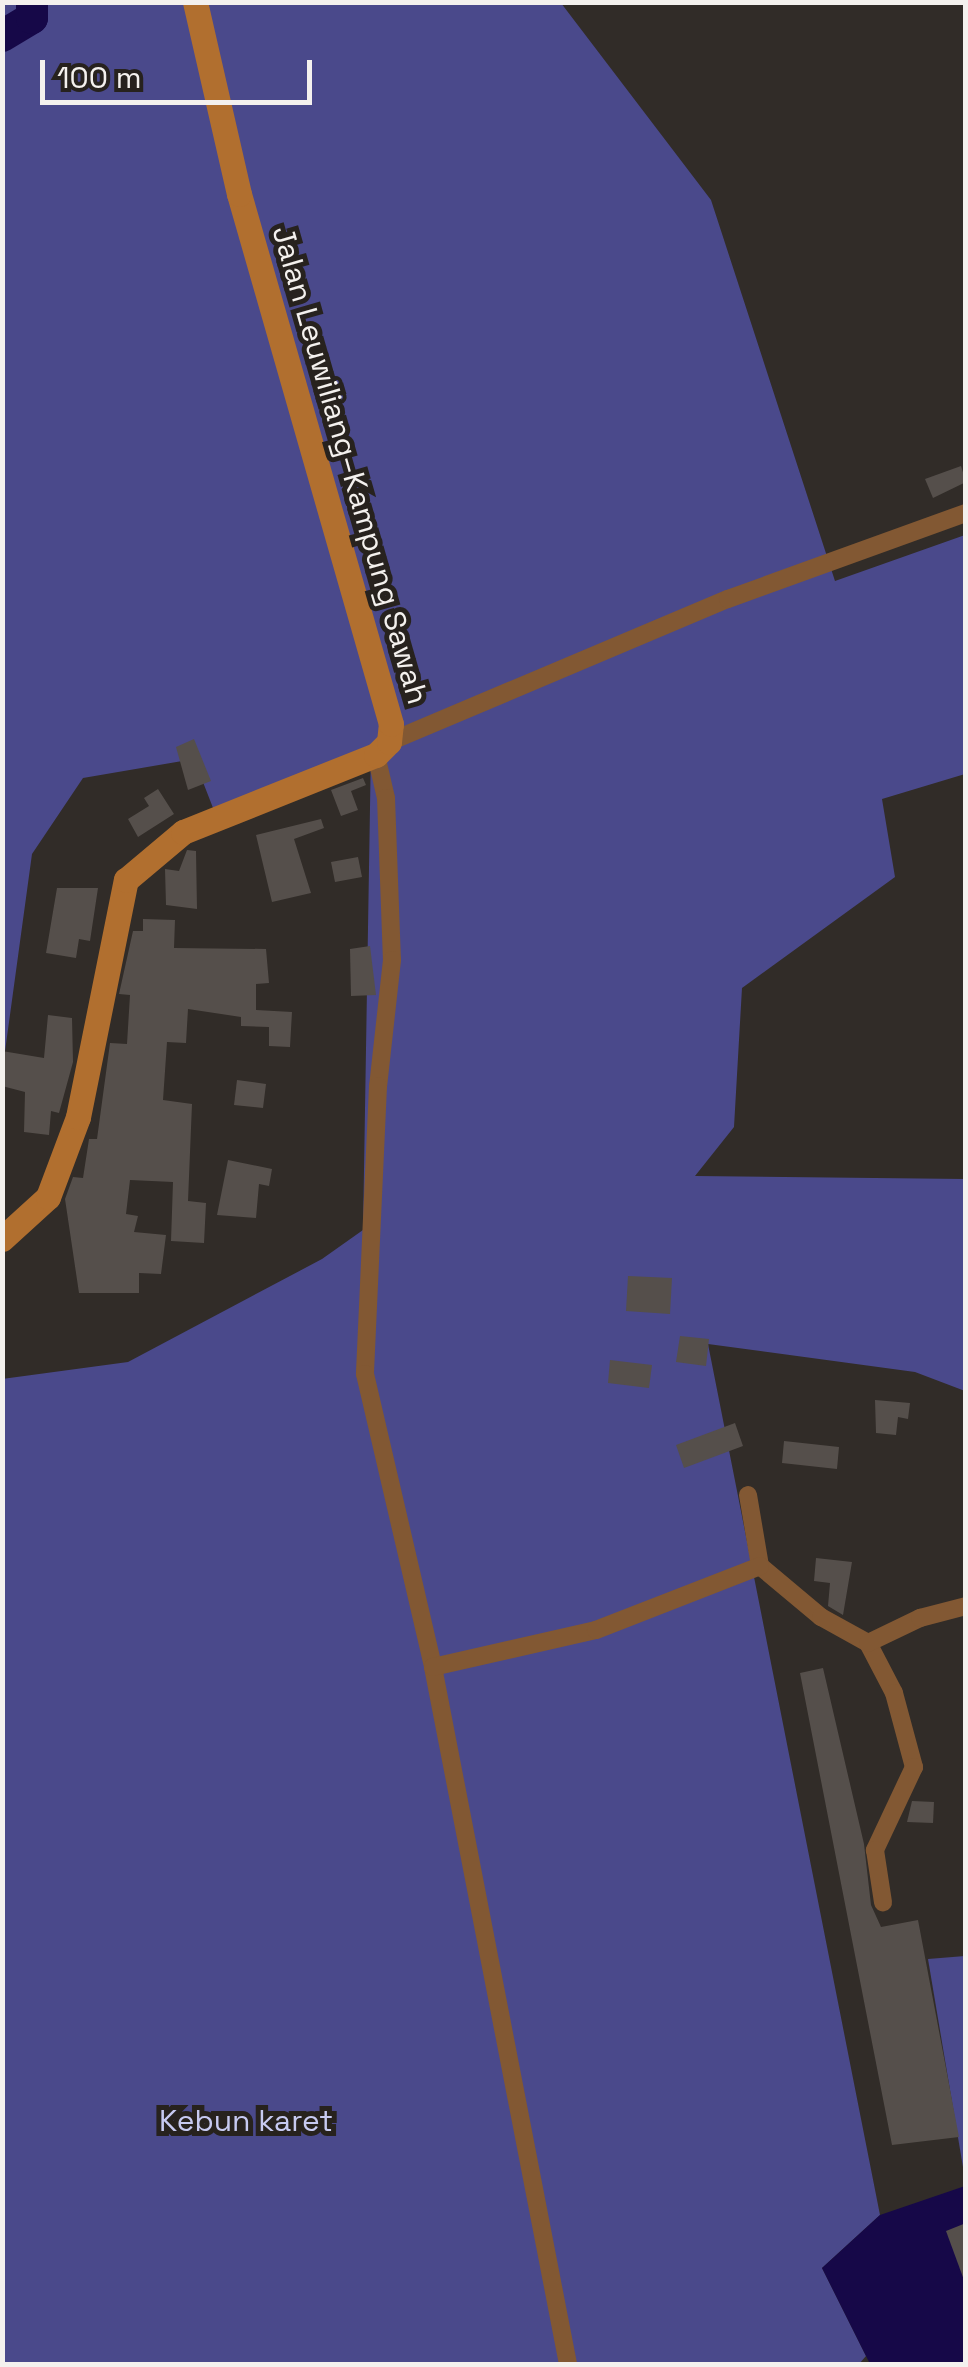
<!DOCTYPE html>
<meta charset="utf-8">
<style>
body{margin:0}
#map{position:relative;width:968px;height:2367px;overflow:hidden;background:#312c28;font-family:"Space Grotesk",sans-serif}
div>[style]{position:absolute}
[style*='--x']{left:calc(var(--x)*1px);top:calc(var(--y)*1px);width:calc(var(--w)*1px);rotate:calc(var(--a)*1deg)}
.green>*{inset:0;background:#4a498b}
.water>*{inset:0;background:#160848}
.river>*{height:32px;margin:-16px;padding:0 16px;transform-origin:16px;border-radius:16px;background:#160848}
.building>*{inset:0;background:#554f4b}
.minor>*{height:18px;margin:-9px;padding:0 9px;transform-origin:9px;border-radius:9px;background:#825833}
.secondary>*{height:25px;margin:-12.5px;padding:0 12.5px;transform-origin:12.5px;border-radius:12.5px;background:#b16f2f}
span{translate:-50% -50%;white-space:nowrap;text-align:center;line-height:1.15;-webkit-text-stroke:10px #27221e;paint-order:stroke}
.street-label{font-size:30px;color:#f4f1ee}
.park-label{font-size:30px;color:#c7caf1}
.frame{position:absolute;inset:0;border:5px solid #f4f1ee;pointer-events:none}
.scale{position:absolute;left:40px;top:60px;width:272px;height:45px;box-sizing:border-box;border:5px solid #f4f1ee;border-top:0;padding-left:12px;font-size:30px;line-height:35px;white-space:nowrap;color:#f4f1ee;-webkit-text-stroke:8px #27221e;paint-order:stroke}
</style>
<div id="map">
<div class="green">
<i style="clip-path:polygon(3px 3px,561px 3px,711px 200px,835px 581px,965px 535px,965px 774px,882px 799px,895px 877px,742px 988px,734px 1127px,695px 1176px,965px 1179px,965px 1391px,915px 1372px,708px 1344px,880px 2215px,822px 2268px,866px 2356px,859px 2364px,3px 2364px,2px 1379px,128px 1362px,322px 1259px,363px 1230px,371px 747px,215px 813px,194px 759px,83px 778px,32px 854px,3px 1066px)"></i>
<i style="clip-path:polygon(965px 1956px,965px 2179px,928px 1959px)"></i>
</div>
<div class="water">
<i style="clip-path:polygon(965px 2186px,965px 2364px,870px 2364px,822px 2268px,880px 2215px)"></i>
</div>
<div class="river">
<i style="--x:2;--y:36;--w:35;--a:-31"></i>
<i style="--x:32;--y:18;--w:16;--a:-90"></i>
</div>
<div class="building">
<i style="clip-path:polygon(961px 466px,966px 482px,933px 498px,925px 479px)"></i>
<i style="clip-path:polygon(194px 739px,211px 781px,188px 790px,176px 747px)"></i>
<i style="clip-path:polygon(363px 778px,366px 785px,351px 791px,358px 810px,341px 816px,331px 790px)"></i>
<i style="clip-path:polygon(158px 789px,174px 814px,138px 837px,128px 819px,149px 806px,144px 798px)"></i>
<i style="clip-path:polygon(321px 819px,324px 828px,294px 839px,311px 893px,272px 902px,256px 835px)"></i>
<i style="clip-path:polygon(187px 850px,196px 851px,197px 909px,166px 905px,165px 869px,179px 871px)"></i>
<i style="clip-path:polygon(358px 857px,362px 877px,335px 882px,331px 862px)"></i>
<i style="clip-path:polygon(57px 888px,98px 888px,90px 941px,79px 939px,76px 958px,46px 953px)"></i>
<i style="clip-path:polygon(143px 919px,175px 920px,174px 948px,266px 949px,269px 983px,256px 984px,256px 1010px,292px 1012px,290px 1047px,269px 1046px,269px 1027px,241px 1026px,241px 1017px,188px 1009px,186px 1043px,167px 1042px,163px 1100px,192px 1104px,188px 1201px,206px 1203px,204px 1243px,171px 1241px,173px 1182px,130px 1180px,126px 1214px,138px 1216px,134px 1232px,166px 1235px,161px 1274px,139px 1273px,139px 1293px,79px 1293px,65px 1199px,73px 1177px,83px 1178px,89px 1139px,97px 1139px,110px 1043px,127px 1044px,130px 995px,119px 994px,133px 931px,143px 931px)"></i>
<i style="clip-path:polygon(370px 946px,376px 995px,351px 996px,350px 949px)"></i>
<i style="clip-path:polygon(48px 1015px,72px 1018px,73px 1062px,59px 1113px,51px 1111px,49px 1135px,24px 1132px,25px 1092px,2px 1086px,2px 1051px,44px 1058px)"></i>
<i style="clip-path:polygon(237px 1080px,266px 1084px,263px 1108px,234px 1105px)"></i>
<i style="clip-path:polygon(228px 1160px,272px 1169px,269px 1186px,259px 1184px,256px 1218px,217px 1215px)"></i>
<i style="clip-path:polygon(628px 1276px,672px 1278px,670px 1314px,626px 1311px)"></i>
<i style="clip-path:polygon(680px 1336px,709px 1339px,706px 1366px,676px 1362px)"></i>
<i style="clip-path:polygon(610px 1360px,652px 1365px,649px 1388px,608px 1383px)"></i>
<i style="clip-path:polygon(875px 1400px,910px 1403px,908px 1419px,898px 1417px,896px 1435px,876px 1433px)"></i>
<i style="clip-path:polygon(735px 1423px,743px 1446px,684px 1468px,676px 1445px)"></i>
<i style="clip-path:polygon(784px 1441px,839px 1447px,837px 1469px,782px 1463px)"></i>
<i style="clip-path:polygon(816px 1558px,852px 1562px,843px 1615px,828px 1606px,830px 1583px,814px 1581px)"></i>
<i style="clip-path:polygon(823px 1668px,864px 1844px,871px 1905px,881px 1927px,918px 1920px,959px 2137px,892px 2145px,800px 1673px)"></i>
<i style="clip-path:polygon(912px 1801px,934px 1802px,933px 1823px,907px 1822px)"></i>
<i style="clip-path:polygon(966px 2223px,966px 2280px,964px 2280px,946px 2231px)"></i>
</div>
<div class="minor">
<i style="--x:389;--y:742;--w:368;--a:-22.9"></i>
<i style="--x:728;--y:599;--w:253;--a:-19.9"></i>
<i style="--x:376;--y:755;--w:44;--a:76.9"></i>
<i style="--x:386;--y:798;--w:162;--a:87.9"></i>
<i style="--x:392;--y:960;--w:127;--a:96.3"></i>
<i style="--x:378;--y:1086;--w:288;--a:92.6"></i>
<i style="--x:365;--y:1374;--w:301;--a:76.9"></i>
<i style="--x:433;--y:1667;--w:710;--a:79.04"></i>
<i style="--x:748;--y:1495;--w:72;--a:80.4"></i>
<i style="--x:760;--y:1566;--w:80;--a:39.9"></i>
<i style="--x:821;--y:1617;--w:54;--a:29"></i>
<i style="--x:868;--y:1643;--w:56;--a:62.5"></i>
<i style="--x:894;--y:1693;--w:77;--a:74.9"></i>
<i style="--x:914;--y:1767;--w:92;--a:115.2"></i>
<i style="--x:875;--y:1850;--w:53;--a:81.3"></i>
<i style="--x:868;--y:1643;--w:58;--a:-25.7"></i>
<i style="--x:920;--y:1618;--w:48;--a:-14.6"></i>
<i style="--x:433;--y:1667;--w:167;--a:-12.8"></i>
<i style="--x:596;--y:1630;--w:176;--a:-21.3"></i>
</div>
<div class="secondary">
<i style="--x:2;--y:1239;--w:62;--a:-42.4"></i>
<i style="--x:48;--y:1197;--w:85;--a:-69.4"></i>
<i style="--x:78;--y:1117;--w:242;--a:-78.6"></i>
<i style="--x:126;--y:880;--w:75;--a:-40.1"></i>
<i style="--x:183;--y:832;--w:208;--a:-21.8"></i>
<i style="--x:376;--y:755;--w:18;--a:-45"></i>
<i style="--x:389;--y:742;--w:18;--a:-84"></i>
<i style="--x:391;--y:724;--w:551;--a:-106"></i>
<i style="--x:239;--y:194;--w:197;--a:-102.9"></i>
</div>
<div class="street-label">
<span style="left:350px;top:465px;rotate:74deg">Jalan Leuwiliang–Kampung Sawah</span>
</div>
<div class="park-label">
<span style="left:246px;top:2121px">Kebun karet</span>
</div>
<div class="frame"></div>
<div class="scale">100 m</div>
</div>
